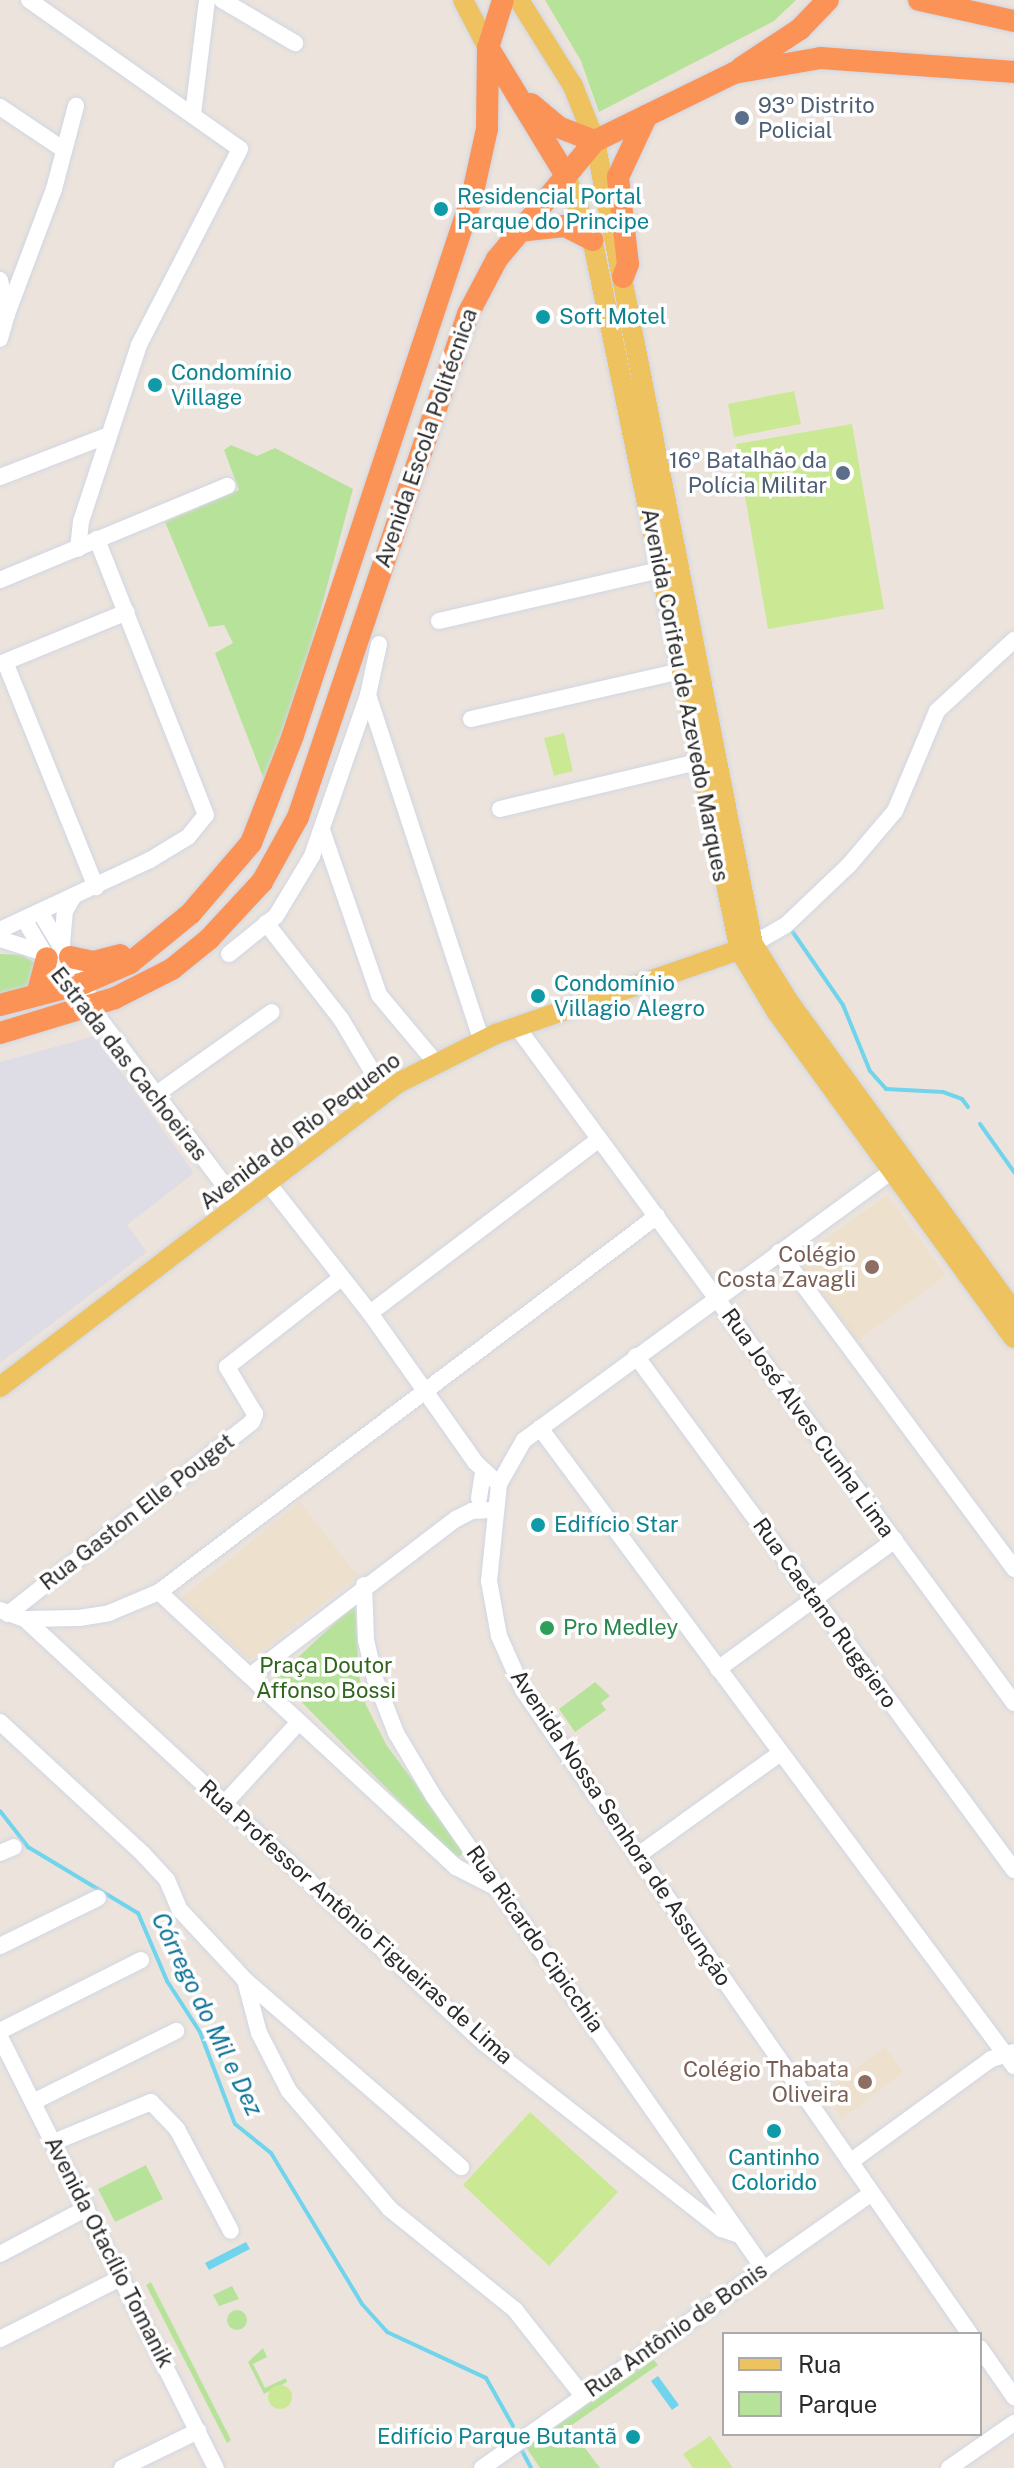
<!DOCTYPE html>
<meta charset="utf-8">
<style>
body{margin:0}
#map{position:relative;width:1014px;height:2468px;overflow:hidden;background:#ece4dc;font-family:"Public Sans",sans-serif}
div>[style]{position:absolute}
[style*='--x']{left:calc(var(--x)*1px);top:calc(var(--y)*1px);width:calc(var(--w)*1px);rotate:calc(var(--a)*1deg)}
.industrial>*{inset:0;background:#dedce4}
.education>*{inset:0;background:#ede0cc}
.green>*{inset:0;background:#b7e299}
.round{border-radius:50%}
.pitch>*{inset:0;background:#cbe995}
.water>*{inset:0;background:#70d4ed}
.stream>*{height:4px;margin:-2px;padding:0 2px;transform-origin:2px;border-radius:2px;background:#70d4ed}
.roads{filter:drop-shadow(0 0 2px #d1d6e3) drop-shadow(0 0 2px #d1d6e3)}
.minor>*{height:16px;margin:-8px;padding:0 8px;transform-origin:8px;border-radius:8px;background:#fff}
.major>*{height:20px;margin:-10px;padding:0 10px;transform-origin:10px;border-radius:10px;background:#eec25e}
.highway>*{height:22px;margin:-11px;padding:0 11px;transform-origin:11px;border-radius:11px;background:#fb9357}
.dots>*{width:22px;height:22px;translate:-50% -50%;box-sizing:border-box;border:4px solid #fff;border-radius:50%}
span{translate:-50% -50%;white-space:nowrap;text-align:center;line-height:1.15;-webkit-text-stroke:7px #fff;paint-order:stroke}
.service-label{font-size:22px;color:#4e5e75}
.left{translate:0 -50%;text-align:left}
.right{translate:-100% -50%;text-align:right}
.culture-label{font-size:22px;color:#0d838f}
.street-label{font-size:22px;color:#2a2a2a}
.education-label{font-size:22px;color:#785e54}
.leisure-label{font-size:22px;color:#27864d}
.park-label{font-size:22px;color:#30661b}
.water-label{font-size:24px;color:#0f7398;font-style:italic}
.legend{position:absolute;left:722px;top:2332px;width:260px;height:104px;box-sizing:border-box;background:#fff;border:2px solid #aaa;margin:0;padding:10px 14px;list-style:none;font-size:24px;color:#2a2a2a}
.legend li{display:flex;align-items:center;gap:16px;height:40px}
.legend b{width:40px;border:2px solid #aaa}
</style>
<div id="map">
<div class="industrial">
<i style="clip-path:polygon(95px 1036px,194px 1173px,127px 1225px,147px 1252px,0 1363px,0 1062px)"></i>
</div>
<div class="education">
<i style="clip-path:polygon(887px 1195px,946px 1275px,857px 1341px,797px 1259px)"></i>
<i style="clip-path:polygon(300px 1502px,358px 1576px,250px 1660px,182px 1598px)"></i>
<i style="clip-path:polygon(885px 2047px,903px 2072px,842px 2119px,825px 2093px)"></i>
</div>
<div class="green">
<i style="clip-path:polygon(545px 0,796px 0,774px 21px,599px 112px,581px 61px)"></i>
<i style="clip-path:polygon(231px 445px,257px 456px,275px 448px,353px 489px,306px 665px,265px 782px,215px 653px,233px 643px,224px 625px,209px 627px,165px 522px,239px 490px,224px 450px)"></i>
<i style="clip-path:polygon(0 954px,22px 955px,43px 968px,37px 987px,0 997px)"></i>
<i style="clip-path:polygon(355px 1604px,359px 1675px,366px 1705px,387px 1746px,466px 1851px,456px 1859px,277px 1677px)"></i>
<i style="clip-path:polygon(595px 1682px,610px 1696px,601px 1703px,606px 1710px,575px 1732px,559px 1709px)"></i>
<i style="clip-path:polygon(146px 2165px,163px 2199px,115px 2222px,98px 2189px)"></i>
<i style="clip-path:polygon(151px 2282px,231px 2440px,227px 2443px,146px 2285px)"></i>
<i style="clip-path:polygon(232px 2286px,239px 2299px,219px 2306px,213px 2295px)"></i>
<i class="round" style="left:227px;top:2310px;width:20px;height:20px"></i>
<i style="clip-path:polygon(263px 2348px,267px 2357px,253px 2364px,265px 2388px,286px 2378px,287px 2382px,264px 2394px,248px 2362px)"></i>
<i style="clip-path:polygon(652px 2358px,658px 2365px,569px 2427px,600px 2468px,540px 2468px,526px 2447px)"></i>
</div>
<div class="pitch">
<i style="clip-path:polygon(794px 391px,801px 424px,734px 437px,728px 404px)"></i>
<i style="clip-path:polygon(852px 424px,884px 609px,768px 629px,736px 444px)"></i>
<i style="clip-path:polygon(564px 733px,573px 771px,554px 776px,544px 738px)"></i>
<i style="clip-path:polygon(530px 2112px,618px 2192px,549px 2266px,463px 2185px)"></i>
<i class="round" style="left:268px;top:2385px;width:24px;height:24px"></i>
<i style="clip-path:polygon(710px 2436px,733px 2468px,693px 2468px,683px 2454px)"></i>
</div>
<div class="water">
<i style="clip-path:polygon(246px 2242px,250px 2249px,209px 2270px,205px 2263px)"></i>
<i style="clip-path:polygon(658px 2376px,679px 2405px,672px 2410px,651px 2381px)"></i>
</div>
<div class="stream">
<i style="--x:792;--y:931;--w:90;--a:55.4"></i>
<i style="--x:843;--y:1005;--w:71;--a:67.8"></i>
<i style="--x:870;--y:1071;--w:24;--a:48"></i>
<i style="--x:886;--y:1089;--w:57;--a:3"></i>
<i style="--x:943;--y:1092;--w:20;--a:20"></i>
<i style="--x:962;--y:1099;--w:10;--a:53"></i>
<i style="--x:980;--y:1124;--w:59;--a:54.7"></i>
<i style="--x:0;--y:1811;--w:46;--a:52.1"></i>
<i style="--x:28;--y:1847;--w:128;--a:31"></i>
<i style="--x:138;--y:1913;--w:74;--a:66.9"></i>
<i style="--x:167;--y:1981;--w:61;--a:57.1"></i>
<i style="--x:200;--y:2032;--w:98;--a:69.2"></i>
<i style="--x:235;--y:2124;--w:46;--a:38.9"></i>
<i style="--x:271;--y:2153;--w:176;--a:58.9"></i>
<i style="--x:362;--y:2304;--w:38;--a:48"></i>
<i style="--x:387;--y:2332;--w:109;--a:24.9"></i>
<i style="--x:486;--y:2378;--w:55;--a:60.6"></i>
<i style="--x:521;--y:2449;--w:21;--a:62"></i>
</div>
<div class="roads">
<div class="minor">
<i style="--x:29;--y:0;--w:258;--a:35.2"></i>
<i style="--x:240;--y:149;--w:220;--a:117.3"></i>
<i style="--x:139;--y:345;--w:185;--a:108.2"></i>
<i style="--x:81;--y:521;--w:28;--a:96"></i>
<i style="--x:222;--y:0;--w:85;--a:30.5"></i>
<i style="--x:0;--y:107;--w:77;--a:33.9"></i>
<i style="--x:193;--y:114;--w:115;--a:-83"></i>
<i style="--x:0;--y:280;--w:35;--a:78"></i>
<i style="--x:7;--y:314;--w:26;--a:106"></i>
<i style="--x:7;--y:314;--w:134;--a:-69.4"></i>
<i style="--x:54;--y:189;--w:86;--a:-75.2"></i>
<i style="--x:0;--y:477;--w:117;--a:-21.1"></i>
<i style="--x:0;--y:580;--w:246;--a:-22.5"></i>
<i style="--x:439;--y:621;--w:227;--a:-13"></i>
<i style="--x:5;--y:662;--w:243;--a:68"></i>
<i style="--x:0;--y:664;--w:137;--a:-22.3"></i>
<i style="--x:368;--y:695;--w:364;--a:71.8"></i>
<i style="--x:471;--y:719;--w:214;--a:-12.9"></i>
<i style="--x:500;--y:809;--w:204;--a:-13.4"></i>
<i style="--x:323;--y:833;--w:171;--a:70.9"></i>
<i style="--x:379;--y:995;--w:87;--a:50.1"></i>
<i style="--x:40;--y:912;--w:93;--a:59"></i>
<i style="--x:24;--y:919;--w:45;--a:59.5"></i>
<i style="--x:47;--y:958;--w:78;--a:49.2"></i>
<i style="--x:98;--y:1017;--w:235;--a:53.1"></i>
<i style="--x:266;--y:923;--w:122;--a:52"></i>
<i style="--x:341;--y:1019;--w:86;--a:59.3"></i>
<i style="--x:0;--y:930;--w:166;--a:-25"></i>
<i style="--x:150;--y:860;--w:44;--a:-31.2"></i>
<i style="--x:188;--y:837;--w:28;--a:-51"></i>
<i style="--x:206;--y:815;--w:297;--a:-111.6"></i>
<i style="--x:0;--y:939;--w:46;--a:17.7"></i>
<i style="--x:62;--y:944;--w:33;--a:-85"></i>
<i style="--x:65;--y:911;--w:16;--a:-60"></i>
<i style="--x:753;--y:944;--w:39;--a:-30"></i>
<i style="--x:787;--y:924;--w:86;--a:-43.6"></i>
<i style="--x:849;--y:865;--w:71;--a:-49.6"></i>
<i style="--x:895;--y:811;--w:108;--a:-67.2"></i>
<i style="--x:937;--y:711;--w:105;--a:-42.7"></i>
<i style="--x:229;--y:954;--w:60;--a:-39"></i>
<i style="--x:276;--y:916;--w:70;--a:-59"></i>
<i style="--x:312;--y:856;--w:170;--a:-70.8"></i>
<i style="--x:368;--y:695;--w:52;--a:-77.8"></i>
<i style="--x:517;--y:1027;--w:839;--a:53.68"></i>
<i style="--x:155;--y:1095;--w:143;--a:-35.4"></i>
<i style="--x:900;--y:1165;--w:466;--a:143.8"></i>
<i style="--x:524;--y:1440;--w:51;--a:119.6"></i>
<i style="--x:499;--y:1484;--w:98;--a:95.9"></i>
<i style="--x:489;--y:1581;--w:56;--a:79.7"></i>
<i style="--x:499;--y:1636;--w:59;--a:66"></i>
<i style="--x:523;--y:1690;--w:784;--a:55.24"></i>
<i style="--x:268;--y:1183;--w:165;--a:51.9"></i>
<i style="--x:370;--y:1313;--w:182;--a:54.8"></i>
<i style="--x:475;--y:1462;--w:33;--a:43"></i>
<i style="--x:779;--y:1252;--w:395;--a:53.4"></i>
<i style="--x:370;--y:1313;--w:288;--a:-37.2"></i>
<i style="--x:636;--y:1356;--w:638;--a:53.67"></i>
<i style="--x:540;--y:1428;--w:795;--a:53.39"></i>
<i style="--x:479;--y:1498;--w:26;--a:-81"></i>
<i style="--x:364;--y:1585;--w:55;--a:87.9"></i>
<i style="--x:366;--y:1640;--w:40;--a:77"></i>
<i style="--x:375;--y:1679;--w:58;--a:68.7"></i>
<i style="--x:396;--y:1733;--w:74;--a:59.3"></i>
<i style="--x:434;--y:1797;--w:576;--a:55.04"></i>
<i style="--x:159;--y:1592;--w:405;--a:42.8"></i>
<i style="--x:456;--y:1867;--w:42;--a:27.2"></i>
<i style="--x:0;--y:1610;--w:27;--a:20"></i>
<i style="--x:25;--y:1619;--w:54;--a:-1.1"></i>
<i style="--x:79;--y:1618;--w:30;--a:-9"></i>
<i style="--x:109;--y:1613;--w:54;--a:-22.8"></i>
<i style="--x:159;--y:1592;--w:624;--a:-37.05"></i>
<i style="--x:8;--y:1614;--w:310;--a:-38.2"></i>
<i style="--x:252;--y:1422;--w:9;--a:-69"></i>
<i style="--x:255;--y:1414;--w:55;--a:-120.8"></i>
<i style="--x:227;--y:1367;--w:145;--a:-38"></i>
<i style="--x:25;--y:1619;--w:625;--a:42.73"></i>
<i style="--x:484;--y:2043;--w:301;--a:38.1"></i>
<i style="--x:721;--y:2229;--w:20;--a:18"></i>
<i style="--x:718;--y:1669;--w:219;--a:-36.1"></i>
<i style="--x:251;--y:1675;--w:258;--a:-37.3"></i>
<i style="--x:456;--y:1519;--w:18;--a:-27"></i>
<i style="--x:472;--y:1511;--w:22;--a:-3"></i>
<i style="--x:0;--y:1722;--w:195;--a:42.7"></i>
<i style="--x:143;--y:1854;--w:35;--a:47"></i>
<i style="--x:167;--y:1880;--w:33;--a:67"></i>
<i style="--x:180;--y:1910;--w:96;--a:47.1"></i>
<i style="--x:245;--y:1980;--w:286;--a:40.9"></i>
<i style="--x:224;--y:1804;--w:111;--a:-47.6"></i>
<i style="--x:0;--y:1853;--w:15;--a:-23"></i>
<i style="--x:637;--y:1856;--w:175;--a:-35.7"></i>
<i style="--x:0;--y:1946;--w:109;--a:-26.1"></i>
<i style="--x:245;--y:1980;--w:55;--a:75.2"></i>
<i style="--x:259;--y:2033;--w:65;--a:62.7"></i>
<i style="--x:289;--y:2091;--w:155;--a:49.4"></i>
<i style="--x:390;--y:2209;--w:161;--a:38.9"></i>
<i style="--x:515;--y:2310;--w:110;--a:51.7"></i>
<i style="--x:0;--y:2031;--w:158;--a:-26.7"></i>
<i style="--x:0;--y:2037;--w:482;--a:63.4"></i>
<i style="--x:33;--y:2102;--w:160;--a:-26.4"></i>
<i style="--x:54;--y:2142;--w:105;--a:-22.4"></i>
<i style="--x:151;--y:2102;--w:37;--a:46"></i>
<i style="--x:177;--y:2129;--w:115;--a:62.1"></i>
<i style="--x:850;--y:2162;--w:175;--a:-36.1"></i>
<i style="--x:991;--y:2059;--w:24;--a:-17"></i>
<i style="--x:0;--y:2254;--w:98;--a:-27.9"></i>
<i style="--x:0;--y:2339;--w:137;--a:-26.9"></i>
<i style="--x:980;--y:2348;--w:60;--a:55.2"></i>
<i style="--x:122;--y:2468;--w:85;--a:-26"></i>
<i style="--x:482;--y:2468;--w:477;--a:-35.2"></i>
<i style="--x:949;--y:2468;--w:79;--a:-34.7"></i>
</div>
<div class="major">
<i style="--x:463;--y:0;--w:54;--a:62.5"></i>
<i style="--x:519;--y:0;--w:102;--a:57.9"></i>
<i style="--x:573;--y:86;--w:59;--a:68.2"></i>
<i style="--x:595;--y:141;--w:818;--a:78.87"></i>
<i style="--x:753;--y:944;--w:68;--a:58.2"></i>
<i style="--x:789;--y:1002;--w:383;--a:54"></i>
<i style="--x:565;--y:174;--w:79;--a:68.6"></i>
<i style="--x:594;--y:248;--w:718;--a:78.27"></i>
<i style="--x:740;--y:951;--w:70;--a:59"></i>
<i style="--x:776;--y:1011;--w:404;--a:54"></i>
<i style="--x:0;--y:1387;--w:501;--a:-37.37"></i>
<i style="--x:398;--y:1083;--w:110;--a:-26.6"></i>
<i style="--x:496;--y:1034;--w:269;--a:-19.1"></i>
</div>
<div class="highway">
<i style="--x:919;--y:0;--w:97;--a:12.5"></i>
<i style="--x:489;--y:49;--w:146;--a:58.7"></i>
<i style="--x:741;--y:68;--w:71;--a:-33.5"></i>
<i style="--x:800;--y:29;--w:40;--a:-46"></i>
<i style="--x:531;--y:104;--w:35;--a:40"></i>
<i style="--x:558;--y:127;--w:40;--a:21"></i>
<i style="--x:518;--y:231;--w:47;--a:-6.1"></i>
<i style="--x:565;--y:226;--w:31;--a:27"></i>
<i style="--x:623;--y:277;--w:14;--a:-69"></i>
<i style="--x:628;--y:264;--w:88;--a:-96.6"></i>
<i style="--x:618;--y:177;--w:68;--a:-64.9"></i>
<i style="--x:70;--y:957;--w:25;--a:12"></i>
<i style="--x:94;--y:962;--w:27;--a:-15"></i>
<i style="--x:37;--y:995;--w:38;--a:-75"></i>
<i style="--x:0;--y:1005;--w:87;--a:-14.7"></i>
<i style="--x:84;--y:983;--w:50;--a:-23.5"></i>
<i style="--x:130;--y:963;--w:79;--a:-39.3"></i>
<i style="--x:191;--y:913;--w:92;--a:-49.4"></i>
<i style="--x:251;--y:843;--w:116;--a:-68.7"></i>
<i style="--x:293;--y:735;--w:567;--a:-71.6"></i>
<i style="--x:472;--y:197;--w:70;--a:-77.6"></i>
<i style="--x:487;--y:129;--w:81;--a:-89.3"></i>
<i style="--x:488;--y:48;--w:50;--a:-72.6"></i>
<i style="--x:0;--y:1033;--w:120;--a:-16.9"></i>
<i style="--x:115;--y:998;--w:64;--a:-27"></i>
<i style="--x:172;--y:969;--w:48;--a:-39"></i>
<i style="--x:209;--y:939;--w:78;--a:-47.1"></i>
<i style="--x:262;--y:882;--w:74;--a:-61"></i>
<i style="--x:298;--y:817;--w:531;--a:-71.33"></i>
<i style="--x:468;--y:314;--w:62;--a:-62.2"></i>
<i style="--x:497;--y:259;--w:153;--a:-50.3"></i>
<i style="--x:595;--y:141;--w:155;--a:-26.1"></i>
<i style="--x:734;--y:73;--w:88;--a:-9.8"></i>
<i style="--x:821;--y:58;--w:194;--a:4.1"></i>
</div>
</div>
<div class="dots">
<i style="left:742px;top:118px;background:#5c6f8a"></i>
<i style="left:441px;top:209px;background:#0f9aa8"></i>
<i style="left:543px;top:317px;background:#0f9aa8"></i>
<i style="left:155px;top:385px;background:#0f9aa8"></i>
<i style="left:843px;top:473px;background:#5c6f8a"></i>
<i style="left:538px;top:996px;background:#0f9aa8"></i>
<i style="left:872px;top:1267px;background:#8d6e63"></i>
<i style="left:538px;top:1525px;background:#0f9aa8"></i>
<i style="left:547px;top:1628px;background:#2e9e5b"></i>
<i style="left:865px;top:2082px;background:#8d6e63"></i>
<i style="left:774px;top:2131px;background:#0f9aa8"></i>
<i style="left:633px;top:2437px;background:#0f9aa8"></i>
</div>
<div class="service-label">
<span class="left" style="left:758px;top:118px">93º Distrito<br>Policial</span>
<span class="right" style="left:827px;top:473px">16º Batalhão da<br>Polícia Militar</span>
</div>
<div class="culture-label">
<span class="left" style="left:457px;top:209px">Residencial Portal<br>Parque do Principe</span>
<span class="left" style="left:559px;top:317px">Soft Motel</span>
<span class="left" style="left:171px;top:385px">Condomínio<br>Village</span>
<span class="left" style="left:554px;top:996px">Condomínio<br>Villagio Alegro</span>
<span class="left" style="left:554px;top:1525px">Edifício Star</span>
<span style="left:774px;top:2170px">Cantinho<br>Colorido</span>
<span class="right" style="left:617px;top:2437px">Edifício Parque Butantã</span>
</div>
<div class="street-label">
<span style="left:426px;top:438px;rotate:-71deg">Avenida Escola Politécnica</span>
<span style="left:685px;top:695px;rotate:79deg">Avenida Corifeu de Azevedo Marques</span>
<span style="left:129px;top:1064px;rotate:52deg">Estrada das Cachoeiras</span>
<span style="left:300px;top:1131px;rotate:-37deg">Avenida do Rio Pequeno</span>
<span style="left:808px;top:1423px;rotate:54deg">Rua José Alves Cunha Lima</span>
<span style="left:137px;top:1512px;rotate:-38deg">Rua Gaston Elle Pouget</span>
<span style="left:825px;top:1613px;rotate:54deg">Rua Caetano Ruggiero</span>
<span style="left:621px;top:1828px;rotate:56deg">Avenida Nossa Senhora de Assunção</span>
<span style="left:356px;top:1922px;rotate:42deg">Rua Professor Antônio Figueiras de Lima</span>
<span style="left:535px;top:1939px;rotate:55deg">Rua Ricardo Cipicchia</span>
<span style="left:109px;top:2252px;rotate:63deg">Avenida Otacílio Tomanik</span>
<span style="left:676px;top:2330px;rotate:-35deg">Rua Antônio de Bonis</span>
</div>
<div class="education-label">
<span class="right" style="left:856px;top:1267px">Colégio<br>Costa Zavagli</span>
<span class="right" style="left:849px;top:2082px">Colégio Thabata<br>Oliveira</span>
</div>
<div class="leisure-label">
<span class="left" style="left:563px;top:1628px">Pro Medley</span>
</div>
<div class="park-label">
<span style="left:326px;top:1678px">Praça Doutor<br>Affonso Bossi</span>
</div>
<div class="water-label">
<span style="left:207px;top:2014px;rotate:64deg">Córrego do Mil e Dez</span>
</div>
<ul class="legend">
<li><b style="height:10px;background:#eec25e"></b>Rua</li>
<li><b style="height:22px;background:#b7e299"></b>Parque</li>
</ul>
</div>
